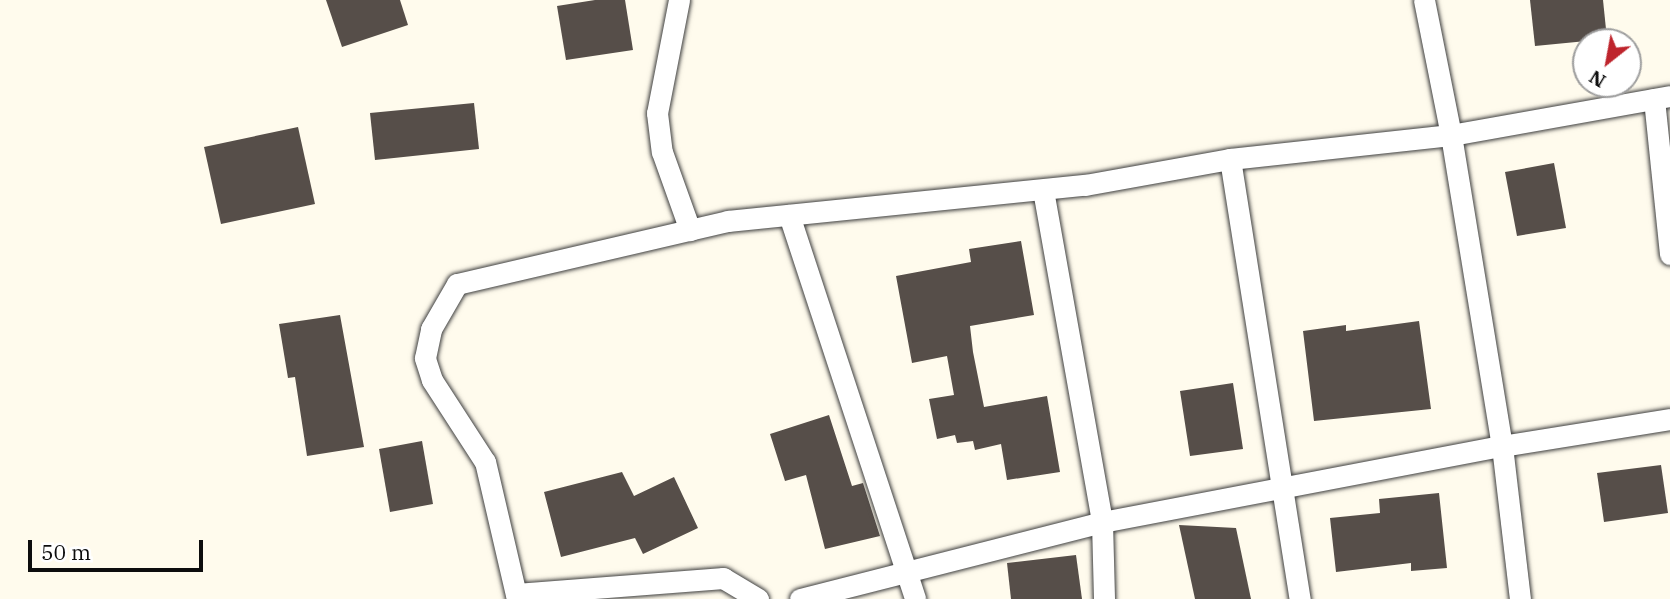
<!DOCTYPE html>
<style>
body{margin:0}
#map{position:relative;width:1670px;height:599px;overflow:hidden;background:#fffbed;font-family:"IBM Plex Serif",serif}
div>[style]{position:absolute}
[style*='--x']{left:calc(var(--x)*1px);top:calc(var(--y)*1px);width:calc(var(--w)*1px);rotate:calc(var(--a)*1deg)}
.building>*{inset:0;background:#564e49}
.roads{filter:drop-shadow(0 0 2px #404040) drop-shadow(0 0 2px #404040)}
.street>*{height:21px;margin:-10.5px;padding:0 10.5px;transform-origin:10.5px;border-radius:10.5px;background:#fff}
span{translate:-50% -50%;white-space:nowrap;text-align:center;line-height:1.15;-webkit-text-stroke:7px #fff;paint-order:stroke}
.north{position:absolute;left:1572px;top:28px;width:70px;height:70px;box-sizing:border-box;background:#fff;border:2px solid #9e9e9e;border-radius:50%;rotate:211deg;font-size:19px;font-weight:700;line-height:28px;text-align:center;color:#0d0d0d}
.north::after{content:'';display:block;margin:auto;width:24px;height:32px;background:#be242c;clip-path:polygon(50% 0,100% 100%,50% 72%,0 100%)}
.scale{position:absolute;left:28px;top:540px;width:175px;height:32px;box-sizing:border-box;border:4px solid #0d0d0d;border-top:0;padding-left:9px;font-size:21px;line-height:24px;white-space:nowrap;color:#0d0d0d;-webkit-text-stroke:5px #fff;paint-order:stroke}
</style>
<div id="map">
<div class="building">
<i style="clip-path:polygon(326px 0,400px 0,408px 25px,342px 47px)"></i>
<i style="clip-path:polygon(595px 0,625px 0,633px 50px,566px 60px,557px 6px)"></i>
<i style="clip-path:polygon(1530px 0,1603px 0,1607px 39px,1535px 46px)"></i>
<i style="clip-path:polygon(474px 103px,479px 149px,375px 160px,370px 113px)"></i>
<i style="clip-path:polygon(298px 127px,315px 204px,221px 224px,204px 147px)"></i>
<i style="clip-path:polygon(1554px 163px,1566px 228px,1517px 236px,1505px 172px)"></i>
<i style="clip-path:polygon(1021px 241px,1034px 315px,970px 326px,973px 352px,984px 407px,1047px 396px,1060px 472px,1007px 480px,1001px 444px,975px 450px,973px 441px,957px 443px,955px 435px,937px 439px,929px 399px,954px 395px,947px 356px,912px 363px,896px 276px,971px 262px,969px 249px)"></i>
<i style="clip-path:polygon(340px 315px,364px 447px,307px 456px,295px 377px,288px 378px,279px 324px)"></i>
<i style="clip-path:polygon(1419px 321px,1431px 409px,1314px 421px,1303px 331px,1346px 325px,1346px 331px)"></i>
<i style="clip-path:polygon(1233px 383px,1243px 449px,1190px 456px,1180px 391px)"></i>
<i style="clip-path:polygon(829px 415px,852px 486px,863px 483px,880px 536px,825px 549px,806px 475px,785px 481px,770px 434px)"></i>
<i style="clip-path:polygon(422px 441px,433px 504px,390px 512px,379px 449px)"></i>
<i style="clip-path:polygon(1661px 465px,1668px 513px,1604px 522px,1597px 473px)"></i>
<i style="clip-path:polygon(622px 472px,634px 496px,674px 477px,698px 528px,643px 554px,635px 538px,561px 557px,544px 492px)"></i>
<i style="clip-path:polygon(1439px 493px,1447px 568px,1411px 571px,1411px 563px,1336px 572px,1330px 518px,1380px 513px,1379px 499px)"></i>
<i style="clip-path:polygon(1179px 525px,1236px 528px,1251px 599px,1195px 599px)"></i>
<i style="clip-path:polygon(1076px 555px,1082px 599px,1011px 599px,1007px 563px)"></i>
</div>
<div class="roads">
<div class="street">
<i style="--x:679;--y:0;--w:115;--a:101"></i>
<i style="--x:657;--y:113;--w:39;--a:83"></i>
<i style="--x:662;--y:152;--w:83;--a:70.3"></i>
<i style="--x:1424;--y:0;--w:138;--a:78.7"></i>
<i style="--x:1451;--y:135;--w:315;--a:80.7"></i>
<i style="--x:1502;--y:446;--w:154;--a:83.3"></i>
<i style="--x:1654;--y:99;--w:156;--a:84.1"></i>
<i style="--x:1230;--y:159;--w:446;--a:81"></i>
<i style="--x:1043;--y:190;--w:337;--a:79.9"></i>
<i style="--x:1102;--y:522;--w:77;--a:88.5"></i>
<i style="--x:789;--y:215;--w:404;--a:71.8"></i>
<i style="--x:516;--y:594;--w:208;--a:-4.4"></i>
<i style="--x:723;--y:578;--w:41;--a:31"></i>
<i style="--x:517;--y:599;--w:141;--a:-103.1"></i>
<i style="--x:485;--y:462;--w:98;--a:-122.9"></i>
<i style="--x:432;--y:380;--w:23;--a:-108"></i>
<i style="--x:425;--y:358;--w:30;--a:-78"></i>
<i style="--x:431;--y:329;--w:52;--a:-60"></i>
<i style="--x:457;--y:284;--w:278;--a:-13.1"></i>
<i style="--x:728;--y:221;--w:359;--a:-5.8"></i>
<i style="--x:1085;--y:185;--w:147;--a:-10.2"></i>
<i style="--x:1230;--y:159;--w:222;--a:-6.2"></i>
<i style="--x:1451;--y:135;--w:222;--a:-10.1"></i>
<i style="--x:800;--y:599;--w:312;--a:-14.3"></i>
<i style="--x:1102;--y:522;--w:407;--a:-10.8"></i>
<i style="--x:1502;--y:446;--w:170;--a:-9.1"></i>
</div>
</div>
<div class="north">N</div>
<div class="scale">50 m</div>
</div>
